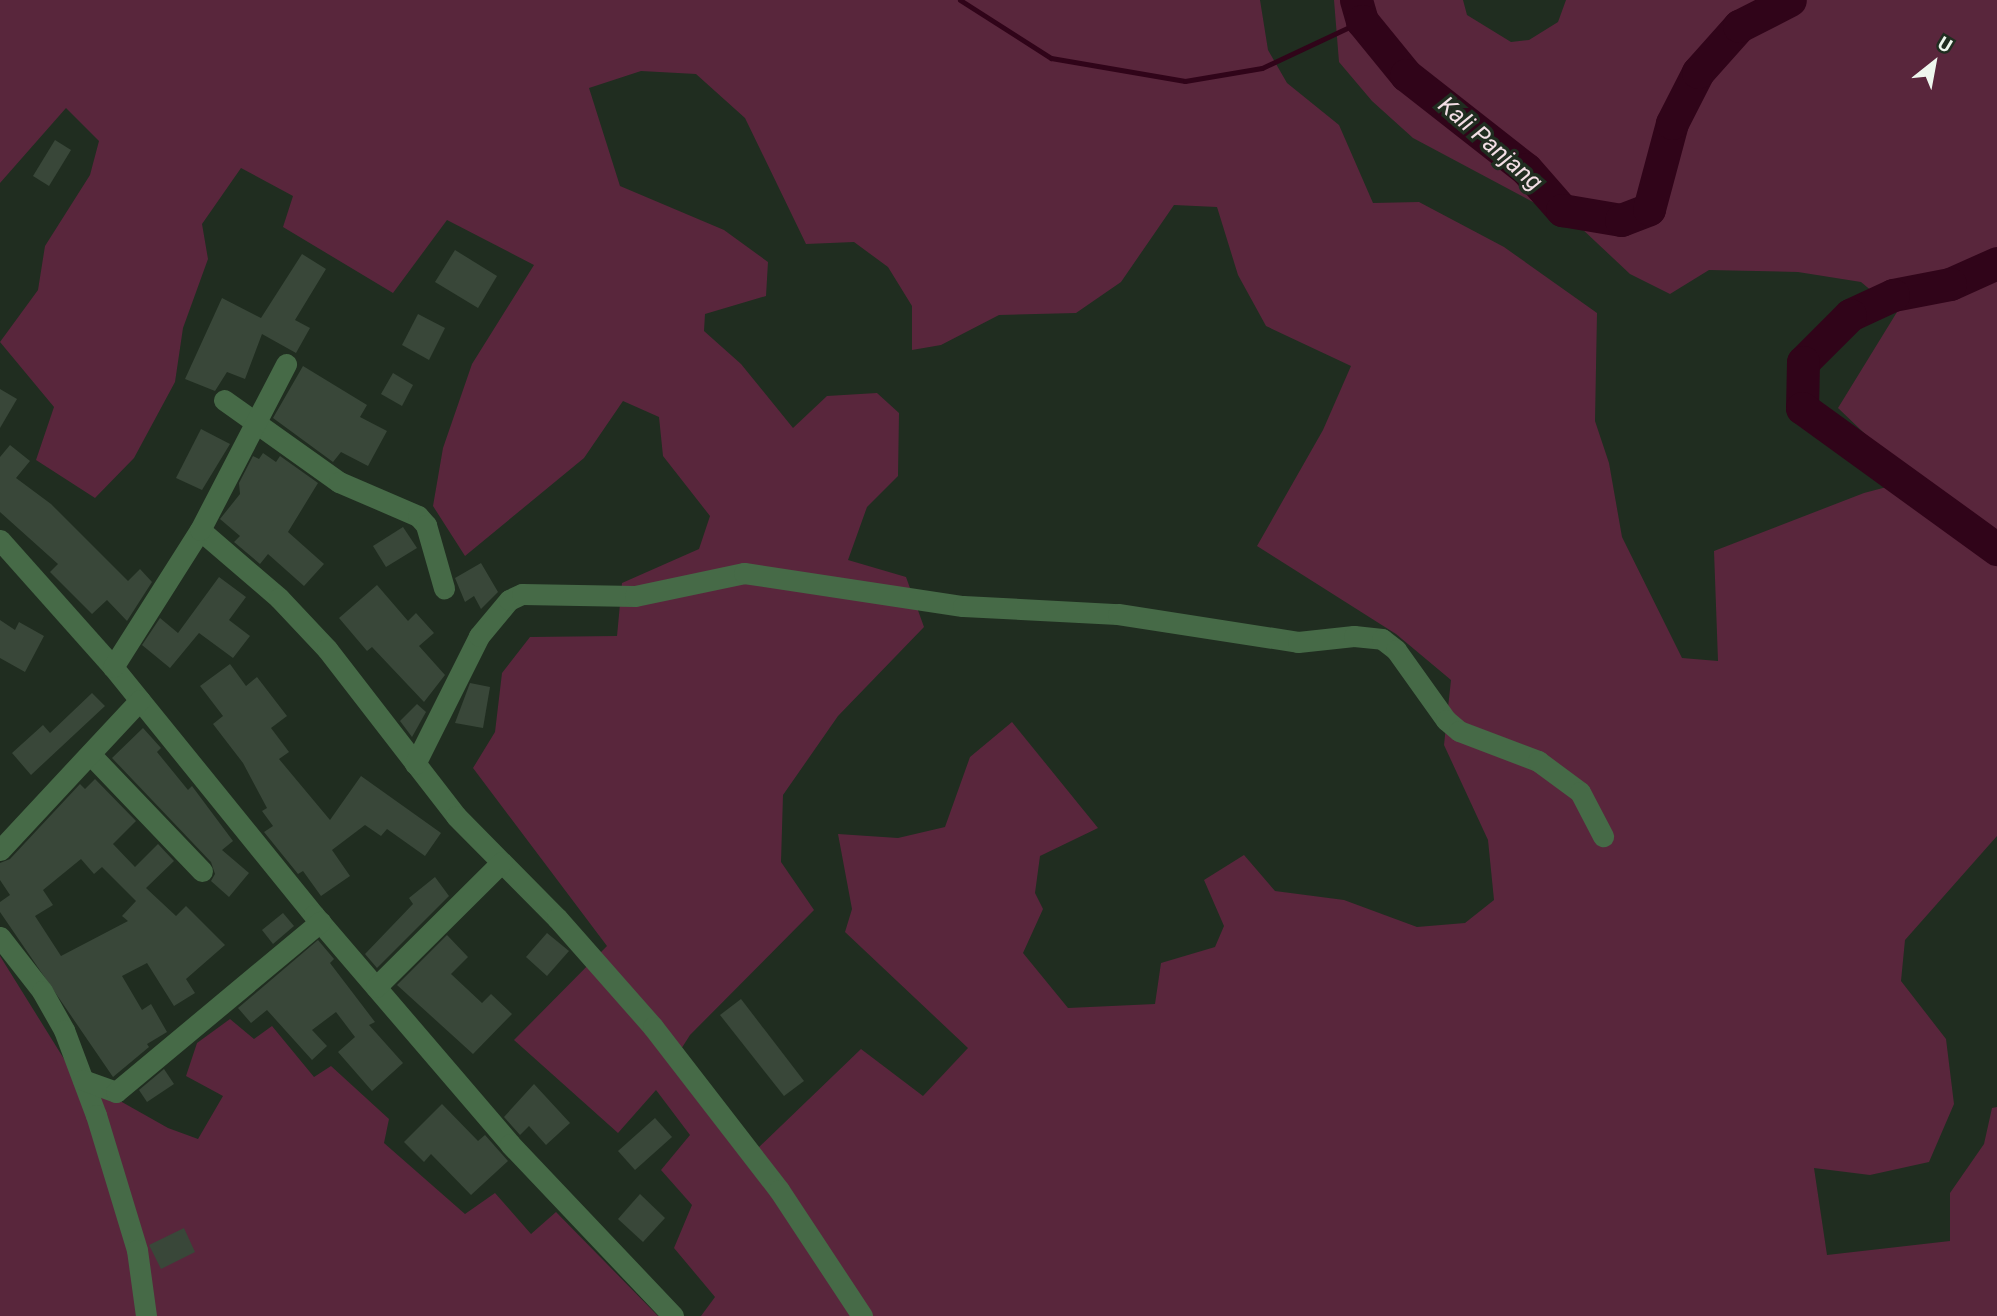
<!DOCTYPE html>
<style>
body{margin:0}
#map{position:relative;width:1997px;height:1316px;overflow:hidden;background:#202d20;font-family:Roboto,sans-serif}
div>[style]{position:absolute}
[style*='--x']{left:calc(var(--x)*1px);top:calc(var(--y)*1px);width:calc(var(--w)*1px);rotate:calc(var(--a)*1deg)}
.green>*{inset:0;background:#59263c}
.stream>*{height:5px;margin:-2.5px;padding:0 2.5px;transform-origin:2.5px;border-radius:2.5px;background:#300419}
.river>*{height:33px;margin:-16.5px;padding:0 16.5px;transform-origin:16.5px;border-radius:16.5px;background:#300419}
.building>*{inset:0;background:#394739}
.minor>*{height:21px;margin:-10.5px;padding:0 10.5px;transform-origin:10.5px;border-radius:10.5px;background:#466a47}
span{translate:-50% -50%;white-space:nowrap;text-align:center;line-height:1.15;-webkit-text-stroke:7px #202d20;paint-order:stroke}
.water-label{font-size:24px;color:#f3dee5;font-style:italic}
.north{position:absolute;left:1899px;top:28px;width:70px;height:70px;-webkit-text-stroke:5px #202d20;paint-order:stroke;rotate:31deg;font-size:19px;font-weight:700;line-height:28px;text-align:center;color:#eef7ee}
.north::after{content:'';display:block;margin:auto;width:24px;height:32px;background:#eef7ee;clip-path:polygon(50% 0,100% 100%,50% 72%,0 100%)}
</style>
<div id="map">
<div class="green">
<i style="clip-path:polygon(evenodd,0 0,1260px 0,1268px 50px,1287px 83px,1339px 125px,1373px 203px,1419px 202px,1504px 247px,1597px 313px,1595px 421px,1609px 463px,1622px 537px,1682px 658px,1718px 661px,1714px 551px,1864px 493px,1913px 480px,1838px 408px,1897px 312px,1861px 282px,1798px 272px,1709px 270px,1670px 294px,1630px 274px,1580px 227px,1413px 138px,1372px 101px,1339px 62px,1334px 0,1463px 0,1467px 15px,1511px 42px,1529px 40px,1558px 22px,1566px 0,1997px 0,1997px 836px,1905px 940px,1901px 981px,1946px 1039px,1954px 1104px,1929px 1162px,1870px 1175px,1814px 1168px,1827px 1255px,1950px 1241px,1950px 1193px,1984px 1144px,1992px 1108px,1997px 1107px,1997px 1316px,701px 1316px,715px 1297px,674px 1248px,692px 1205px,661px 1170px,690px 1135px,656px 1090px,618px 1133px,514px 1040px,607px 946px,473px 768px,495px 732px,502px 673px,530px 637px,617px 636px,622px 583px,699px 549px,710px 516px,663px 456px,659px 417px,623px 401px,584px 458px,465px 556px,433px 506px,443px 448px,472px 364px,534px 265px,447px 220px,393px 293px,283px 227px,293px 196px,241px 168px,202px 224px,208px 259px,183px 328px,175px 382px,134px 458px,95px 498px,36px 460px,54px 407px,0 342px,38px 290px,45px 246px,90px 175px,99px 141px,66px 108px,0 183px,0 0,641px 71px,696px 74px,745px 118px,806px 244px,854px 242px,888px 267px,912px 306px,912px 350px,941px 345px,999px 315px,1076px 313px,1121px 282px,1174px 205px,1217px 207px,1238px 275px,1266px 326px,1351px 366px,1323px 430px,1257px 546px,1396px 634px,1451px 680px,1444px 745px,1488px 840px,1494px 900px,1465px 923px,1417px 927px,1344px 900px,1275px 891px,1244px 855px,1204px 880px,1224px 926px,1215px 947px,1161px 963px,1155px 1004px,1068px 1008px,1023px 953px,1043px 909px,1035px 893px,1040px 856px,1098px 828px,1012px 722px,970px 757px,945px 827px,898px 838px,838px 834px,852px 909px,845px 932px,968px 1048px,923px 1096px,861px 1049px,757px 1149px,676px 1057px,690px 1035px,814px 910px,781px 862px,783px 795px,838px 716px,924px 627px,906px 577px,848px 560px,867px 507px,898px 476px,899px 413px,877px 393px,827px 396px,793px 428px,741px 364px,704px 331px,705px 314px,766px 296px,768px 262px,724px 230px,620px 186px,589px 88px,641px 71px)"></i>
<i style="clip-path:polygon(0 956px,74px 1075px,168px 1128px,198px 1139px,223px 1096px,186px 1076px,197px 1043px,230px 1019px,254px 1039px,272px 1026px,314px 1077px,331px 1066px,389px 1119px,384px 1143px,465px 1214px,495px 1193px,531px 1234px,556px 1212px,658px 1316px,0 1316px)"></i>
</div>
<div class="stream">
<i style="--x:960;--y:0;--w:108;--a:32.5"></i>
<i style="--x:1051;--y:58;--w:136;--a:9.7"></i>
<i style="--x:1185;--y:81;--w:78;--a:-9.6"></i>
<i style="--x:1262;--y:68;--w:110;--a:-25.2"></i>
</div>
<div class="river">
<i style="--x:1356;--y:0;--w:22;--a:74"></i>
<i style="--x:1362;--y:21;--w:70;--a:50.8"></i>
<i style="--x:1406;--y:75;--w:152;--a:38.1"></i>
<i style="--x:1526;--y:169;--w:55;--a:48.7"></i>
<i style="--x:1562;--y:210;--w:60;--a:9.6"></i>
<i style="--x:1621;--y:220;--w:30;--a:-21"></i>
<i style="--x:1649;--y:209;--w:89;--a:-75"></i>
<i style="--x:1672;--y:123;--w:57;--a:-63"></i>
<i style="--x:1698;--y:72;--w:62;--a:-48.3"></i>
<i style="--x:1739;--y:26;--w:57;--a:-27"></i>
<i style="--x:1997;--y:263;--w:51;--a:155.9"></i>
<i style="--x:1950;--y:284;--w:58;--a:169.1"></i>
<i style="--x:1893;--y:295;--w:47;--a:155.1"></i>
<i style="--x:1850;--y:315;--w:66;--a:135"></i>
<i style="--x:1803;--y:362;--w:46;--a:91.2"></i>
<i style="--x:1802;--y:408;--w:241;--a:35.9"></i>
</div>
<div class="building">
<i style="clip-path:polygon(55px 140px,71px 150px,49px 186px,33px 176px)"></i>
<i style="clip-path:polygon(455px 250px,497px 276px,478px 308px,435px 282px)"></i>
<i style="clip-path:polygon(302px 254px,326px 269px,295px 320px,310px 328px,296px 353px,262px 334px,245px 379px,227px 372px,215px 391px,185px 379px,222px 298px,261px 318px)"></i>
<i style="clip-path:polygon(418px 314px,445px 328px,429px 360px,402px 345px)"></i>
<i style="clip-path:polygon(303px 366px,367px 405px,360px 417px,387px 431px,368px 466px,341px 452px,333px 462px,273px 418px)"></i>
<i style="clip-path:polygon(393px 373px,413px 385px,402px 406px,381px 394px)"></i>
<i style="clip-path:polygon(0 389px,17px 399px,0 428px)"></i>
<i style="clip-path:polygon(201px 429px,230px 444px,202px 490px,176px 478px)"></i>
<i style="clip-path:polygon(10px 445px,30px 461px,16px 478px,51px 504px,128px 581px,140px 569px,152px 582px,127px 621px,107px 600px,92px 614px,50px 572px,58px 564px,0 512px,0 457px)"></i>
<i style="clip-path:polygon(263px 453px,276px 462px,280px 456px,318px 483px,288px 532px,324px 564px,304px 586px,268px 554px,260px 564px,234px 542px,240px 536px,220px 519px,240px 494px,239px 483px,253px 456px,259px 459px)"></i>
<i style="clip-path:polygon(403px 527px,417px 548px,386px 567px,373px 546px)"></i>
<i style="clip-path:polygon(481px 563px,498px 592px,481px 609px,474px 596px,465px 602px,455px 578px)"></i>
<i style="clip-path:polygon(219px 577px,246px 597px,229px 620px,250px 636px,233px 658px,199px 633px,170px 668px,142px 645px,160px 618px,178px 633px)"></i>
<i style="clip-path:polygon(377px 585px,408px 621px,416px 613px,434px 633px,419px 646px,445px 675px,424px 702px,372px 647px,367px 651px,339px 618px)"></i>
<i style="clip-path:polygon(0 620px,15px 630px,19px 622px,44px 636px,25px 672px,0 658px)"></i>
<i style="clip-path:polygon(230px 664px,246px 686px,257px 677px,287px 716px,271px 728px,289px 752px,279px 759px,330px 820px,361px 776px,441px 833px,425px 856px,387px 829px,381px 836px,365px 825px,332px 850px,350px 876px,321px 896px,303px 871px,298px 874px,264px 832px,273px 826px,262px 811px,267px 808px,243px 763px,213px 724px,223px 716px,200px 686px)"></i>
<i style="clip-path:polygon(470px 683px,490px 687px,483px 728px,455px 723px)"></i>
<i style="clip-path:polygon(92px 693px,105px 706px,31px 775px,12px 753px,43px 725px,50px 733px)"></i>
<i style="clip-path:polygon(417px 704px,426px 712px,412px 737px,400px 721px)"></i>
<i style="clip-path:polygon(143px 728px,161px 748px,157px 752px,188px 790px,192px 786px,233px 841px,222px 850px,249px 873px,229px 897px,211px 881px,215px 874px,211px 862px,112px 758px)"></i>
<i style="clip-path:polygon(evenodd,95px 779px,136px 821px,113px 844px,135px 867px,158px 844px,174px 861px,146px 888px,176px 916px,186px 906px,225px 945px,186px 979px,195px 993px,174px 1006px,147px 963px,122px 976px,142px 1010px,151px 1004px,167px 1032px,147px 1044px,149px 1047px,113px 1077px,0 912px,0 902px,10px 895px,0 880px,0 863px,10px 859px,80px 784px,85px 789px,95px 779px,81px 859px,94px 874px,102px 867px,136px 901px,122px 916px,128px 921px,61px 956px,35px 916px,53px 905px,43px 890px,81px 859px)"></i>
<i style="clip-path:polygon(435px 877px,449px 896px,377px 968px,365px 954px,413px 904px,409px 898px)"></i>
<i style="clip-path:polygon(283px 913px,294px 926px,273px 944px,262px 930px)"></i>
<i style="clip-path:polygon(547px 933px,569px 951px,547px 976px,526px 957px)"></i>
<i style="clip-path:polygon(447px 935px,468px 957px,451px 974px,482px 1003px,491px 994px,512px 1014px,473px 1054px,397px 985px)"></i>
<i style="clip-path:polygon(318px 940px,334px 959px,330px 963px,375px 1022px,369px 1025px,403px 1063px,372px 1091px,338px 1052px,355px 1037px,336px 1012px,312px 1030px,327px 1046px,312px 1060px,267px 1010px,251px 1023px,238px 1008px)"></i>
<i style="clip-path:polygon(741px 999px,804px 1081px,784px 1096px,720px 1015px)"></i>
<i style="clip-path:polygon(164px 1069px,174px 1084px,147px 1102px,139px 1090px)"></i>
<i style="clip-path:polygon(534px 1084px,570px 1123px,546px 1145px,529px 1126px,520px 1135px,504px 1117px)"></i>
<i style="clip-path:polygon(442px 1104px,478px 1141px,485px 1135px,508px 1161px,471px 1195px,431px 1154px,424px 1162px,404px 1142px)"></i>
<i style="clip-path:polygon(655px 1118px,672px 1137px,635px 1170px,618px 1151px)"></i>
<i style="clip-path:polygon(640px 1194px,665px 1218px,643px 1242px,618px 1219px)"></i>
<i style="clip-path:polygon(184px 1228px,195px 1252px,161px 1269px,149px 1245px)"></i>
</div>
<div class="minor">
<i style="--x:224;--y:400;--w:141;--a:35.5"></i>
<i style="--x:339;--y:482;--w:86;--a:23.3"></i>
<i style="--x:418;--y:516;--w:12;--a:48"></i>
<i style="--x:426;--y:525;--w:66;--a:74.1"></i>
<i style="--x:200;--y:530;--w:104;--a:40.7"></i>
<i style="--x:279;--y:598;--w:70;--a:46.7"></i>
<i style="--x:327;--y:649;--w:211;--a:52.3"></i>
<i style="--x:456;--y:816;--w:144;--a:45.3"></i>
<i style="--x:557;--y:918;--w:145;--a:48.6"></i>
<i style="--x:653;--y:1027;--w:206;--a:52.3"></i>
<i style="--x:779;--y:1190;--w:151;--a:56.6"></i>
<i style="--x:0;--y:540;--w:170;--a:48.3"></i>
<i style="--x:113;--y:667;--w:319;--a:51"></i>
<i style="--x:314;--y:915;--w:301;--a:49.4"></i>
<i style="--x:510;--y:1144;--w:237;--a:46.5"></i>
<i style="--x:113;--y:667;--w:162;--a:-57.6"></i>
<i style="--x:200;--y:530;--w:187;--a:-62.6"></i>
<i style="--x:90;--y:754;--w:162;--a:46.3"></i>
<i style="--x:415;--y:764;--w:143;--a:-63.4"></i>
<i style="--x:479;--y:636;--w:47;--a:-50.2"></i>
<i style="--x:509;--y:600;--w:14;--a:-25"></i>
<i style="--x:522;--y:594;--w:113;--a:1"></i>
<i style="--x:635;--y:596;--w:111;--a:-11.9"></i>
<i style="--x:744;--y:573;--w:221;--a:8.6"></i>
<i style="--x:963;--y:606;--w:155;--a:3"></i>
<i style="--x:1118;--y:614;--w:182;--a:8.8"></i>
<i style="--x:1298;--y:642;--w:56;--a:-6.1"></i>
<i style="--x:1354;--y:636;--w:28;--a:6"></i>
<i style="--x:1382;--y:639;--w:18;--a:38"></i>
<i style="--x:1396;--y:650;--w:86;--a:54.5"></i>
<i style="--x:1446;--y:720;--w:17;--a:40"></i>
<i style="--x:1459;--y:731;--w:85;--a:20.8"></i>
<i style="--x:1538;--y:761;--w:52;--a:36.4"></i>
<i style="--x:1580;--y:792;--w:50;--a:62.4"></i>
<i style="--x:0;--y:850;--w:205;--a:-47"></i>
<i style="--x:0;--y:937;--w:68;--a:52.1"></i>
<i style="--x:42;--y:991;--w:45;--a:60.6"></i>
<i style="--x:64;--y:1030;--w:91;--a:69.4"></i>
<i style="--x:96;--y:1115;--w:141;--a:73.1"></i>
<i style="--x:137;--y:1250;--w:67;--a:82.2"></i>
<i style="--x:376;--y:987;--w:177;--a:-44.8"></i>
<i style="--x:83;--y:1080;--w:35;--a:20"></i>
<i style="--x:116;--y:1092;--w:266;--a:-39.8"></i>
</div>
<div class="water-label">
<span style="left:1490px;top:144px;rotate:41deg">Kali Panjang</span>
</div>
<div class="north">U</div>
</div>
